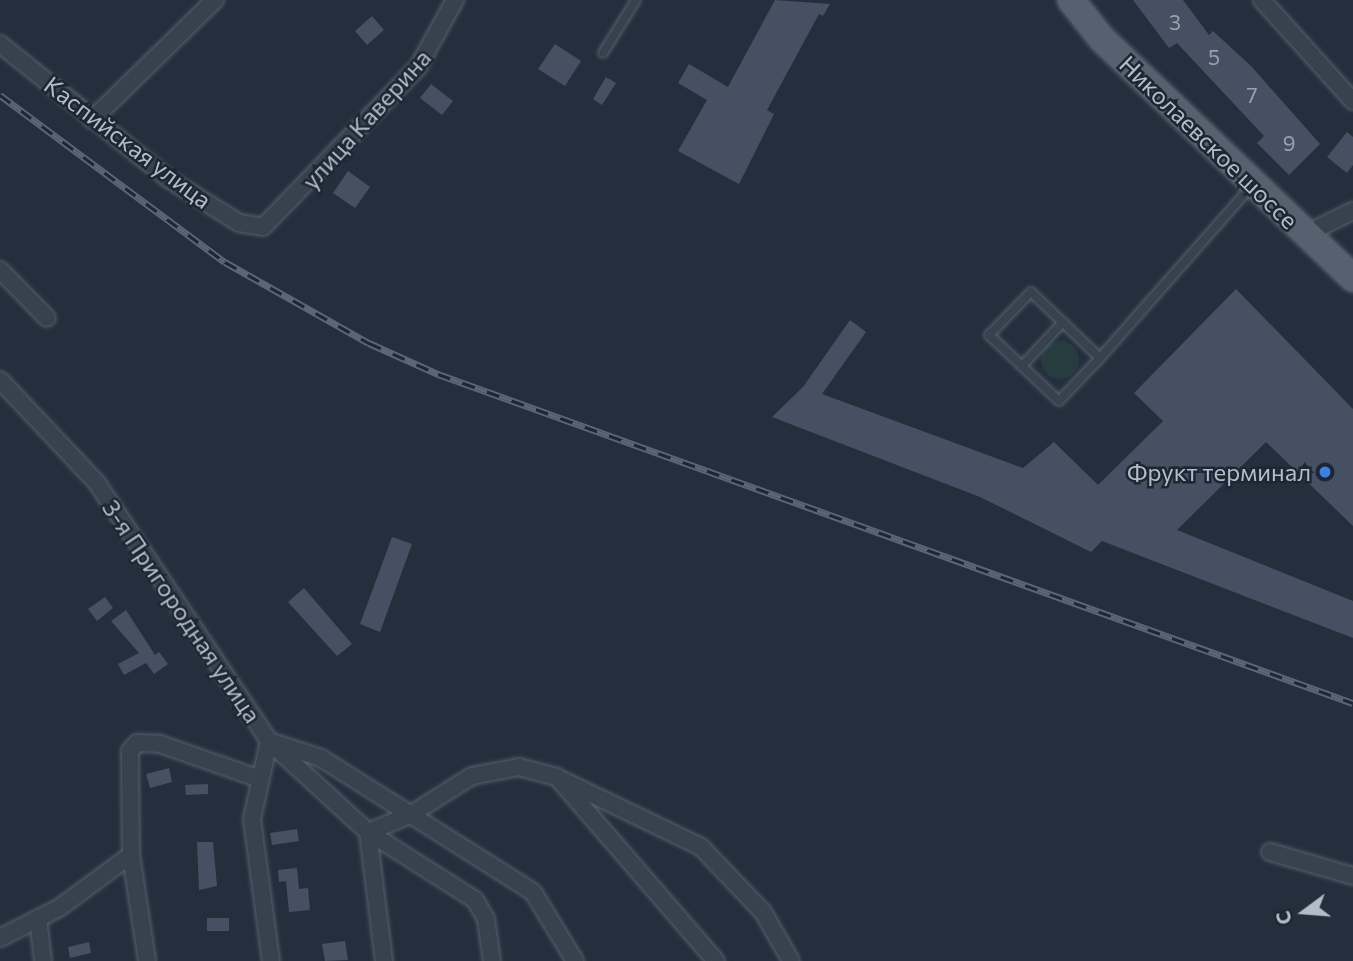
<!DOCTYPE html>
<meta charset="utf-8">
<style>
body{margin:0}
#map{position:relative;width:1353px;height:961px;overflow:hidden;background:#242f3e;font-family:Commissioner,sans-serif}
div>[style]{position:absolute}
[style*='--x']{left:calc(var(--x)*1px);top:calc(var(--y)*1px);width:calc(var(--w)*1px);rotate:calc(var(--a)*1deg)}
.green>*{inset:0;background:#263c3f}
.round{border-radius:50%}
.building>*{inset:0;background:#455162}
.roads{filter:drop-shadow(0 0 2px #565f6c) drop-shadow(0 0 2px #565f6c)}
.lane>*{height:8px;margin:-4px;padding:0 4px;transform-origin:4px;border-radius:4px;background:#38414e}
.street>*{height:16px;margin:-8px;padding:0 8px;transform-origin:8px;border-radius:8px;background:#38414e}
.primary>*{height:26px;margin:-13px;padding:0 13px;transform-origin:13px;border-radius:13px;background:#56606e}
.rail>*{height:7px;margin-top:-3.5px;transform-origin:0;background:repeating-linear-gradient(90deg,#1d2633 0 13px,#5a6575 0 26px);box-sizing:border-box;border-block:2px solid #5a6575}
.dots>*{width:19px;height:19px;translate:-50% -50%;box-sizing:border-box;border:4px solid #1d2633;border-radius:50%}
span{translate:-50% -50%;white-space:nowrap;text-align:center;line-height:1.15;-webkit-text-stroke:5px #1d2633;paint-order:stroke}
.number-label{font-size:21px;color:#98a1af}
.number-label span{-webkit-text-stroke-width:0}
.street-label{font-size:24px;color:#b4bcc9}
.poi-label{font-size:24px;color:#b4bcc9}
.right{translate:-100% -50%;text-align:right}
.north{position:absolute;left:1269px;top:877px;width:70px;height:70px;-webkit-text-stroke:5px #1d2633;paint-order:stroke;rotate:254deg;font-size:19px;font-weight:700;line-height:28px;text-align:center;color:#b4bcc9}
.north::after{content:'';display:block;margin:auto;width:24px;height:32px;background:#b4bcc9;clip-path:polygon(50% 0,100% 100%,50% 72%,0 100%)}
</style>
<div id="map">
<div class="green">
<i class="round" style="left:1041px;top:341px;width:38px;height:38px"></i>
</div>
<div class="building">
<i style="clip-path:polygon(775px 0,830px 4px,823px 16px,819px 14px,767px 110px,774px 114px,739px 184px,678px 151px,707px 100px,678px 83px,689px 64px,728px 87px)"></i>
<i style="clip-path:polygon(1133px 0,1183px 0,1209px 35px,1213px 31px,1251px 66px,1320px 144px,1289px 175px,1257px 143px,1264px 136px,1177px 43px,1169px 48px)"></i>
<i style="clip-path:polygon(372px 16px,384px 30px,367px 45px,355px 31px)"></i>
<i style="clip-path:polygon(555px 44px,581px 61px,565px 86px,538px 69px)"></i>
<i style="clip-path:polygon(606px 77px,616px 83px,602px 105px,593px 99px)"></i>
<i style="clip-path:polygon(431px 84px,453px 101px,442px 115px,420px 98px)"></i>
<i style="clip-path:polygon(1347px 132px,1353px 137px,1353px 165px,1347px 173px,1327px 157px)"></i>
<i style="clip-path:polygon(348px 171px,370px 187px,355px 208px,333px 193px)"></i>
<i style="clip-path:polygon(1236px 289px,1353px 409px,1353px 526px,1266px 442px,1177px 530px,1353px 601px,1353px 638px,1102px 541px,1091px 552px,980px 497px,772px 417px,803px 387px,850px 320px,866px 332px,822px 394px,1023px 468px,1054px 442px,1098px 485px,1163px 421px,1134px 393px)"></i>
<i style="clip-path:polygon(392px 537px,412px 544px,380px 632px,360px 624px)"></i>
<i style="clip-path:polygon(304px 588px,352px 644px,337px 656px,288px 602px)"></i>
<i style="clip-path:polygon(105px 597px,113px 608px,97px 621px,88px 609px)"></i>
<i style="clip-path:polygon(126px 610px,155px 655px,159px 652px,168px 664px,154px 674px,146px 663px,124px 675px,118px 664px,139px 653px,111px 621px)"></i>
<i style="clip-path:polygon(169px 768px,172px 782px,150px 788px,146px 774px)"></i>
<i style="clip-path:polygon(208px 784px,208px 794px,186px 795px,185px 785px)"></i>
<i style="clip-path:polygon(297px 829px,299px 841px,272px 845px,270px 833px)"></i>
<i style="clip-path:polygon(197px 842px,213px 842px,217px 886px,199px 890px)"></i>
<i style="clip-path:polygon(297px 868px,299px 889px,308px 888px,310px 910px,289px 912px,286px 881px,279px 882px,278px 870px)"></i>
<i style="clip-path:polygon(207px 918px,229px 918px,229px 931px,207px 931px)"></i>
<i style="clip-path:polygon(345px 941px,348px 960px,325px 961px,322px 944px)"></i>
<i style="clip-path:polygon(89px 942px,91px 953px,70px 958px,68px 947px)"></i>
</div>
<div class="roads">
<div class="lane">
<i style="--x:603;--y:53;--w:62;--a:-58.1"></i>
<i style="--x:1100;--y:358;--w:95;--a:-136.3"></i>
<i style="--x:1031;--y:292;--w:60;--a:134.3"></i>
<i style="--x:989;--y:335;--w:96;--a:43.3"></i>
<i style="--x:1059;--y:401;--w:59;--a:-46.4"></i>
<i style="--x:1100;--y:358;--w:228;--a:-48.6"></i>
<i style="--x:1022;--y:366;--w:60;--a:-47"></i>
</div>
<div class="street">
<i style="--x:1262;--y:0;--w:136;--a:48"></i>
<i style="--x:0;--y:44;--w:214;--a:38.7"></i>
<i style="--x:167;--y:178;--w:85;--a:32"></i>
<i style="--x:239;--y:223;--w:24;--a:9"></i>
<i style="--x:263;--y:227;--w:223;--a:-45.9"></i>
<i style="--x:418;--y:67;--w:77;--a:-61.1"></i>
<i style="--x:92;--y:120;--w:172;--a:-44.3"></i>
<i style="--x:1310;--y:240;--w:16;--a:-52"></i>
<i style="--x:1320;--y:227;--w:37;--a:-26"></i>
<i style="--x:0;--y:270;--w:67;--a:45.6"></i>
<i style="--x:0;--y:380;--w:141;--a:46.7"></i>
<i style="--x:97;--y:483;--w:310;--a:56.3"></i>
<i style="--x:269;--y:741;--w:80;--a:102.3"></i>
<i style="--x:252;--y:819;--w:143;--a:82.4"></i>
<i style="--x:269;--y:741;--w:55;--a:18.1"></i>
<i style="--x:321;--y:758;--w:251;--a:32.3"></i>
<i style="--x:533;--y:892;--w:81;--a:58.7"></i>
<i style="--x:273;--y:745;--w:129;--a:42.5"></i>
<i style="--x:368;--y:832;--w:127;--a:32.4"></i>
<i style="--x:475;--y:900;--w:22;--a:60"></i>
<i style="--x:486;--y:919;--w:42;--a:81.9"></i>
<i style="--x:562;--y:780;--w:154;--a:25.7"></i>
<i style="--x:701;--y:847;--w:90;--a:46.4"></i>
<i style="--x:763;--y:912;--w:56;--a:60.3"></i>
<i style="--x:1270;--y:852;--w:86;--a:16.1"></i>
<i style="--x:131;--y:855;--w:104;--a:-90.6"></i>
<i style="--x:130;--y:751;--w:11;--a:-49"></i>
<i style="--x:137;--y:743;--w:23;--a:2"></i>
<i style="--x:160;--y:744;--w:103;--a:19.3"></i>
<i style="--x:38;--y:918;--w:43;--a:83.4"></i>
<i style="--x:0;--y:938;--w:66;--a:-27"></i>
<i style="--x:59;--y:908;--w:89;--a:-36.4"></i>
<i style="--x:131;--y:855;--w:107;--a:81.4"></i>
<i style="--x:384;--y:961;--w:130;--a:-97.1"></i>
<i style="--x:368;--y:832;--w:45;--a:-22"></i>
<i style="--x:410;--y:815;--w:73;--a:-32.2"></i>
<i style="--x:472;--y:776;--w:48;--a:-10.8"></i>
<i style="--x:519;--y:767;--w:39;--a:15"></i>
<i style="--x:557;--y:777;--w:243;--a:49.2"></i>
</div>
<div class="primary">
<i style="--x:1071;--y:0;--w:50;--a:51.5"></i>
<i style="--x:1102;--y:39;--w:347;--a:43.6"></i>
</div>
</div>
<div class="rail">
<i style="--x:0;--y:95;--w:280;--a:36.6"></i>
<i style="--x:225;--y:262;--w:165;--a:29.4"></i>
<i style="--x:369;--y:343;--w:76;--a:24.2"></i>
<i style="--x:438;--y:374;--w:972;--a:19.78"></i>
</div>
<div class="dots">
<i style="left:1325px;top:472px;background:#3f7fe0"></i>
</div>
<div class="number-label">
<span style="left:1175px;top:22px">3</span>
<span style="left:1214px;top:57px">5</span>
<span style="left:1252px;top:95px">7</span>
<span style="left:1289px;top:143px">9</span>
</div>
<div class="street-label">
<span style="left:366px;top:119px;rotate:-48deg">улица Каверина</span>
<span style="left:128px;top:142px;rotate:37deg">Каспийская улица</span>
<span style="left:1209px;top:142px;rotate:44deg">Николаевское шоссе</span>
<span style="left:182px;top:611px;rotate:56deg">3-я Пригородная улица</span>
</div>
<div class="poi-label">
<span class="right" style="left:1311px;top:472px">Фрукт терминал</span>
</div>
<div class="north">С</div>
</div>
